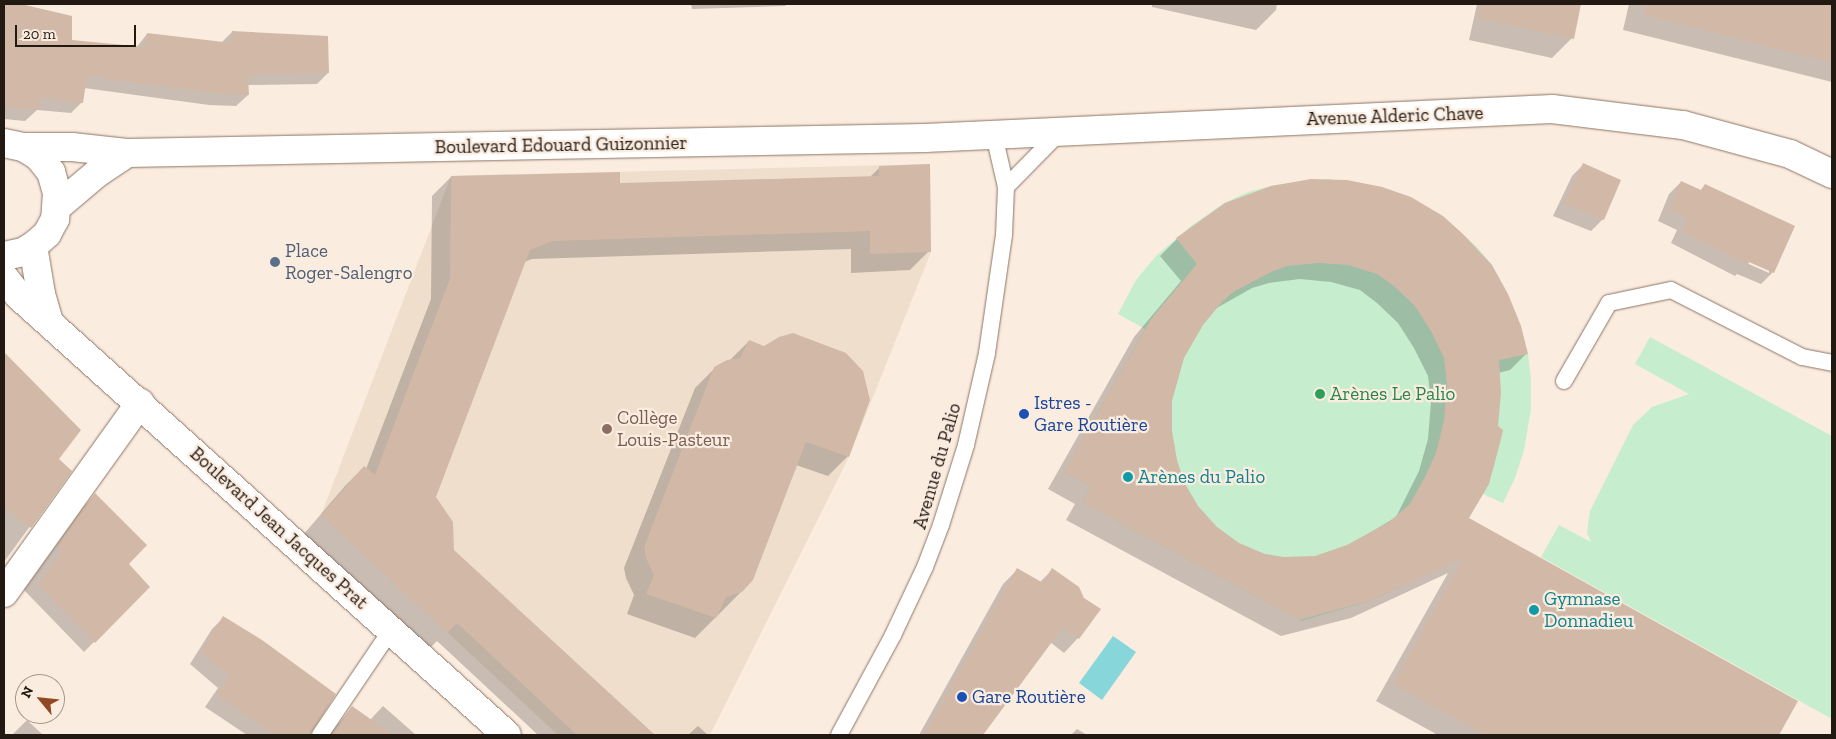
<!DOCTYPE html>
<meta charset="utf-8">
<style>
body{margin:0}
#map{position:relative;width:1836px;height:739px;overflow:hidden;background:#fbece0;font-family:"Zilla Slab",serif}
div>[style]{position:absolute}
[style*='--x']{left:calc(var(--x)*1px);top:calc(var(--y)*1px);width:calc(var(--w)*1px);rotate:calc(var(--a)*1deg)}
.education>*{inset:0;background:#efdecc}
.green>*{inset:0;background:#c5edce}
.water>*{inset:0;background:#87d7da}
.shadow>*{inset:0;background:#0003}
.building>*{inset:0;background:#d2b9a7}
.roads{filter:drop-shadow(0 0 1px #8c7564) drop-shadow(0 0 1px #8c7564)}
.service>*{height:16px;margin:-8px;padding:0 8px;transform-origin:8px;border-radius:8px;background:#fff}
.minor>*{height:28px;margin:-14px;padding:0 14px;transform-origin:14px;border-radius:14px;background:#fff}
.tertiary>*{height:28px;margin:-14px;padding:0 14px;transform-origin:14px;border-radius:14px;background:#fff}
.secondary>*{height:28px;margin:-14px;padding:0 14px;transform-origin:14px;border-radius:14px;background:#fff}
.dots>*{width:14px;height:14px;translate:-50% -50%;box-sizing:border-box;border:2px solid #fbece0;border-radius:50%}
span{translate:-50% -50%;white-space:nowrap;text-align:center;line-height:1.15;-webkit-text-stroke:4.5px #fbece0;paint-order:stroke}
.street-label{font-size:19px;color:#221913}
.service-label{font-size:19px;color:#4e5e75}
.left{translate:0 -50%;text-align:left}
.leisure-label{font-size:19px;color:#27864d}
.transit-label{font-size:19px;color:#164399}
.education-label{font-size:19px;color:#785e54}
.culture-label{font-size:19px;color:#0d838f}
.frame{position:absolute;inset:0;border:5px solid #221913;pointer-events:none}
.north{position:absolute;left:15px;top:674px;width:50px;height:50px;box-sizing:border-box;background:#fbece0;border:1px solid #a4988e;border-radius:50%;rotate:298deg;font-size:14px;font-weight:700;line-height:20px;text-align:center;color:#221913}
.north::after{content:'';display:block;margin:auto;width:18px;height:22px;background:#904825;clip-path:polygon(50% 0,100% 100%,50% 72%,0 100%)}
.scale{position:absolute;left:15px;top:25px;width:121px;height:22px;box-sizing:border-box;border:2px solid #221913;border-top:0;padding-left:6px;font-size:15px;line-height:18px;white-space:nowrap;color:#221913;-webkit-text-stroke:4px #fbece0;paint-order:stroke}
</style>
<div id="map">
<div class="education">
<i style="clip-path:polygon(930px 164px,931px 252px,849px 457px,710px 735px,558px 735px,321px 515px,451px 176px)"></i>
</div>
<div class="green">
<i style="clip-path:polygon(1328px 179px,1382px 187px,1438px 213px,1476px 246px,1492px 265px,1518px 318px,1528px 354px,1531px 380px,1531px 409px,1524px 450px,1515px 478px,1503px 503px,1483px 494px,1445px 554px,1400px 587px,1369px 601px,1301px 621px,1082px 502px,1091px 487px,1064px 472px,1145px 329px,1118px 314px,1136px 280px,1156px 256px,1191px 226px,1224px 203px,1248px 192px,1275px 185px)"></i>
<i style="clip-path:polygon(1650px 337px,1832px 436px,1832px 719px,1541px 557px,1559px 525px,1591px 542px,1587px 533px,1590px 511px,1633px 425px,1652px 407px,1689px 394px,1635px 364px)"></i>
</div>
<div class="water">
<i style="clip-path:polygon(1113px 636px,1136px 652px,1102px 700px,1079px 683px)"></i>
</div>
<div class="shadow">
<i style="clip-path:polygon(4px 4px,16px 4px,71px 17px,70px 41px,136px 48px,147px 34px,221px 43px,232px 32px,328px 73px,317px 84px,247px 85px,248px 95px,236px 106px,209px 105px,84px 88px,82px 102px,71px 113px,37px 110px,25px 121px,4px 119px)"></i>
<i style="clip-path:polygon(691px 4px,788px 4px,785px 6px,692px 9px)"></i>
<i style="clip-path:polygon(1152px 4px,1277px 4px,1276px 10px,1256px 30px,1152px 7px)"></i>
<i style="clip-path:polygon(1477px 4px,1580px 4px,1572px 38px,1552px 58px,1469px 40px)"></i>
<i style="clip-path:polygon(1629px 4px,1832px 4px,1832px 82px,1623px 30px)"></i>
<i style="clip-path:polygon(1584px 164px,1603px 219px,1591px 231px,1553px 216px,1572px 176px)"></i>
<i style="clip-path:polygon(880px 167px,929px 251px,910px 270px,851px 273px,851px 249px,532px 259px,524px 262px,435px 497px,453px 551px,653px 735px,538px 735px,437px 641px,427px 651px,303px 535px,345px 486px,364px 467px,366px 469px,431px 299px,432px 196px,451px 177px,619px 184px,869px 178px)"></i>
<i style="clip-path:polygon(evenodd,1681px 182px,1700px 191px,1705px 186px,1773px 272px,1761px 284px,1737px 274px,1735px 276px,1671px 243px,1677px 230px,1658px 221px,1669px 194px,1681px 182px,1744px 258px,1769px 270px,1769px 273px,1742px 261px,1744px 258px)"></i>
<i style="clip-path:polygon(evenodd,1272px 187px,1527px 353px,1510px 370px,1498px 373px,1468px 518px,1796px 701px,1777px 735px,1438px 735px,1376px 701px,1448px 573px,1351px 618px,1281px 636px,1066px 520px,1075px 504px,1048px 489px,1134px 337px,1181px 281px,1160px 256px,1177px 239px,1272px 187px,1300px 279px,1331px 282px,1360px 290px,1377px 303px,1398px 323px,1414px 348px,1428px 376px,1431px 402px,1428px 439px,1419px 471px,1396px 517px,1348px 546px,1315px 557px,1284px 559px,1265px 555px,1239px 544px,1216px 528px,1197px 507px,1183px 482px,1175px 460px,1170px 431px,1171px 401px,1183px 358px,1202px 325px,1215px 309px,1252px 288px,1269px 283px,1300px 279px)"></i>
<i style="clip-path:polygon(749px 341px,848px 456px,828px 476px,796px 465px,741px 592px,695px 638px,627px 614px,634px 595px,626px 578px,624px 568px,695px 388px,715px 368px,730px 360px)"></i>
<i style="clip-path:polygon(4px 353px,79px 430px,58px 459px,70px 471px,4px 562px)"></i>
<i style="clip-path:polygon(95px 495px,127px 564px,148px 587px,84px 652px,24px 590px,85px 505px)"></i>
<i style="clip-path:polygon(1017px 570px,1039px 583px,1052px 570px,1083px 599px,1099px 609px,1078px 638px,1064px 653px,1050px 642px,981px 735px,919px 735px,1003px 584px)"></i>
<i style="clip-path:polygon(224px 617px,310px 729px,310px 735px,247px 735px,205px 707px,218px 688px,190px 664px,212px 629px)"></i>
<i style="clip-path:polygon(383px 706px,416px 735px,329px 735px,352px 707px,370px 720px)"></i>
<i style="clip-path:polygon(27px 720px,43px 735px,12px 735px)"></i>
<i style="clip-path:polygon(698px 726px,708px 735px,688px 735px)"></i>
<i style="clip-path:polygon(1077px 729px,1087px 735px,1071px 735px)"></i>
</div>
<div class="building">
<i style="clip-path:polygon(4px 4px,21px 4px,72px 16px,72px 40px,145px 47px,147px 33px,232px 43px,232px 31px,328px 36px,329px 73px,248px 75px,249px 95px,221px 94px,87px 76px,83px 103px,40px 98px,38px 110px,4px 107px)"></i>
<i style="clip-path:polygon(1480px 4px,1581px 4px,1574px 39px,1478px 18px)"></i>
<i style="clip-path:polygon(1646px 4px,1832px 4px,1832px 63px,1645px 15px)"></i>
<i style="clip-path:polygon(1583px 163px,1621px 180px,1604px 220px,1564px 204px)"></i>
<i style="clip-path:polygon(930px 164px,931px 252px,870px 254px,870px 231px,552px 241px,530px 250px,436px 497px,453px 522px,454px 550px,655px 735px,577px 735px,457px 623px,447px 633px,321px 515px,364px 466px,375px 475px,409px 385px,450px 279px,451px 176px,620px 172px,620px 183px,879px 176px,879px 166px)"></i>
<i style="clip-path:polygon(evenodd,1311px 179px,1347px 180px,1382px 187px,1411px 197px,1443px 216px,1464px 235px,1492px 265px,1508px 294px,1521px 326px,1528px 354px,1499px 360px,1501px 393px,1498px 426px,1503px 430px,1501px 439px,1489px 484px,1469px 518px,1798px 701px,1779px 735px,1485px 735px,1393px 684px,1463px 558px,1369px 601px,1299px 620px,1082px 502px,1091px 487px,1064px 472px,1151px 319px,1197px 264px,1176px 238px,1225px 203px,1271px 186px,1311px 179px,1318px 263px,1348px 265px,1377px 274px,1394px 286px,1415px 306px,1431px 331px,1444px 358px,1447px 384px,1444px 421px,1436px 453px,1425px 477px,1410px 504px,1389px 522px,1347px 545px,1315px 556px,1284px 557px,1265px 554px,1239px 543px,1217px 527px,1198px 506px,1184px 482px,1177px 460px,1172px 431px,1172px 401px,1184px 358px,1203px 325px,1222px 302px,1233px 292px,1271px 272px,1287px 266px,1318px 263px)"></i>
<i style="clip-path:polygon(1681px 181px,1701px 190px,1705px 184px,1795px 226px,1774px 273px,1749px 262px,1748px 265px,1682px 231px,1688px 219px,1669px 209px)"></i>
<i style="clip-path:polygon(793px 333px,846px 353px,863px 371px,870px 400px,849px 457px,806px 442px,753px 580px,742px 592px,726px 597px,716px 618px,646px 594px,654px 575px,646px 558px,644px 547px,714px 367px,727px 360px,740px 358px,749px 340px,764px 346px,779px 337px)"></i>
<i style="clip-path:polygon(4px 352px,81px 430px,59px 459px,72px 471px,31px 528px,4px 508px)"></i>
<i style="clip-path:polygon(95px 493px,147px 545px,129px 564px,150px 587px,95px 643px,38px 585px,62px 551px,56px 547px)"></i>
<i style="clip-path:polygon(1017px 568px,1043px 583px,1052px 568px,1079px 587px,1084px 598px,1101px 609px,1079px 639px,1063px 627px,983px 735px,924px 735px)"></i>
<i style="clip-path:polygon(223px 616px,262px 640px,336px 694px,310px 735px,275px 735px,216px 695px,229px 676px,201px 652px)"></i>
<i style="clip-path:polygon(352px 706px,393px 735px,332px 735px)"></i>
</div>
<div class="roads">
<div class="service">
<i style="--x:1006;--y:187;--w:77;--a:-45.5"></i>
<i style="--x:1564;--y:381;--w:90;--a:-60"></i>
<i style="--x:1609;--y:303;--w:63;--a:-11.8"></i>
<i style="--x:1671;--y:290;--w:147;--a:27.1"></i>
<i style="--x:1802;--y:357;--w:31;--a:11"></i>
<i style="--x:320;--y:735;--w:127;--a:-55.9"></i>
<i style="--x:839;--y:735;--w:114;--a:-61.6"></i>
<i style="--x:893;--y:635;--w:75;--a:-64.8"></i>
<i style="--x:925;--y:567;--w:45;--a:-69.1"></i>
<i style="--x:941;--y:525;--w:84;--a:-72.6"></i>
<i style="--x:966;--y:445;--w:94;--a:-77.1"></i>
<i style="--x:987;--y:353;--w:119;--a:-81.8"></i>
<i style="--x:1004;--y:235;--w:48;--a:-87.6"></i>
<i style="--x:1006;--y:187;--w:53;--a:-103"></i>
</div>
<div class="minor">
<i style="--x:4;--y:593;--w:234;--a:-54.4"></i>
</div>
<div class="tertiary">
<i style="--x:23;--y:147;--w:49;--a:0"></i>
<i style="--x:72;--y:147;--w:55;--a:6.2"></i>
<i style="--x:127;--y:153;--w:798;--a:-1.08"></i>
<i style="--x:925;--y:138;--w:628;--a:-2.65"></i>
<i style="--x:1552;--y:109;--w:132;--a:7"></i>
<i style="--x:1683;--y:125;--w:111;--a:15.2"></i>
<i style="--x:1790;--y:154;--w:47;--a:25.5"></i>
<i style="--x:57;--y:207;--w:51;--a:-40.2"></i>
<i style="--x:96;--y:174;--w:37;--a:-34"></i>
</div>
<div class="secondary">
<i style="--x:4;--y:143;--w:19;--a:12"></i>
<i style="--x:23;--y:147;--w:17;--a:31"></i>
<i style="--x:38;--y:156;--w:21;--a:51"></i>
<i style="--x:51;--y:172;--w:22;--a:74"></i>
<i style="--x:57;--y:193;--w:26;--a:94"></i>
<i style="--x:55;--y:219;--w:17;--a:118"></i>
<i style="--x:47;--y:234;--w:18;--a:139"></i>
<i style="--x:33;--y:246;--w:12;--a:149"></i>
<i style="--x:23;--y:252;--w:19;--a:168"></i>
<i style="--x:33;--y:246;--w:49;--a:80.5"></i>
<i style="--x:41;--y:294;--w:29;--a:74"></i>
<i style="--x:4;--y:277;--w:24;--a:52"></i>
<i style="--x:19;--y:296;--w:656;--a:41.97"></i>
</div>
</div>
<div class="dots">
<i style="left:275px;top:262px;background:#5c6f8a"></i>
<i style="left:1320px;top:394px;background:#2e9e5b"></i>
<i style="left:1024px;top:414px;background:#1a4fb4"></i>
<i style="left:607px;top:429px;background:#8d6e63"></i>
<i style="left:1128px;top:477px;background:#0f9aa8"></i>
<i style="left:1534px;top:610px;background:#0f9aa8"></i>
<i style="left:962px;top:697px;background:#1a4fb4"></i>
</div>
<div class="street-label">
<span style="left:1395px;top:116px;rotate:-2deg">Avenue Alderic Chave</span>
<span style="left:561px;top:145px;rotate:-1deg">Boulevard Edouard Guizonnier</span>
<span style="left:937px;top:466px;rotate:-74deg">Avenue du Palio</span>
<span style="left:279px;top:528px;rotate:42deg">Boulevard Jean Jacques Prat</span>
</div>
<div class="service-label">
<span class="left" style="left:285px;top:262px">Place<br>Roger-Salengro</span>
</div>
<div class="leisure-label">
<span class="left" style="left:1330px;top:394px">Arènes Le Palio</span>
</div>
<div class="transit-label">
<span class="left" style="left:1034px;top:414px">Istres -<br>Gare Routière</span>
<span class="left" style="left:972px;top:697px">Gare Routière</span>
</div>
<div class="education-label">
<span class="left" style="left:617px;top:429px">Collège<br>Louis-Pasteur</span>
</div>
<div class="culture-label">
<span class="left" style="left:1138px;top:477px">Arènes du Palio</span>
<span class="left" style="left:1544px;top:610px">Gymnase<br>Donnadieu</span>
</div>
<div class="frame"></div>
<div class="north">N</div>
<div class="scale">20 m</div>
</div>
